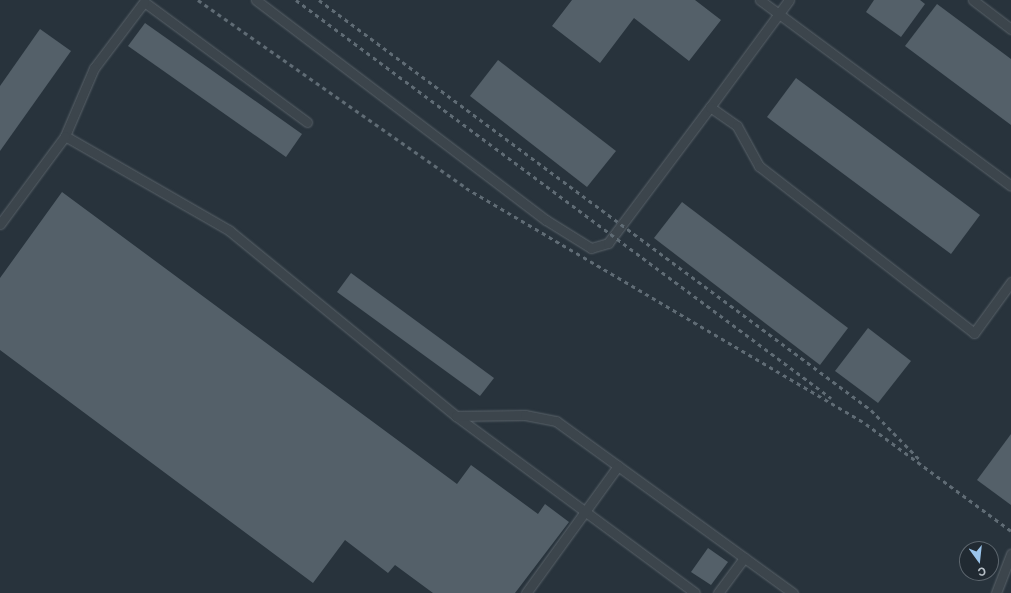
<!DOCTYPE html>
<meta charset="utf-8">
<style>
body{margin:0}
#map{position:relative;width:1011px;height:593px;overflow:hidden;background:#28333c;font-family:Inter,sans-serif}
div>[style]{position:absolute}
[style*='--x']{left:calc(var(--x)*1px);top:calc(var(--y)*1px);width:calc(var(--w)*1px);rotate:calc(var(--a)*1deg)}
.building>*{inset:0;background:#546069}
.roads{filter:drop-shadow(0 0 1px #5a636a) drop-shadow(0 0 1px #5a636a)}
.service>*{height:9px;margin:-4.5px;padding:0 4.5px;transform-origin:4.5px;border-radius:4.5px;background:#3c454c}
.rail>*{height:3px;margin-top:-1.5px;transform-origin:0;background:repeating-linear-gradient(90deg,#606c75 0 4px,transparent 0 8px)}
span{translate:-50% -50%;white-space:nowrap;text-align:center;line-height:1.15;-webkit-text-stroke:3.5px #212a32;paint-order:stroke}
.north{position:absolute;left:959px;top:541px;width:40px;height:40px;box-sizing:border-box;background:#212a32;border:1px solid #5d666e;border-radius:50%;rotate:165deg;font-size:11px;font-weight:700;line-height:16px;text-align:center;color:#b8c0c7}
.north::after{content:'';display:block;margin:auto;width:14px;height:18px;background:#9ac4eb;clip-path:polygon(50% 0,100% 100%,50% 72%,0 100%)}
</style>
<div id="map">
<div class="building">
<i style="clip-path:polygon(572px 0,695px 0,721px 20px,689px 61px,634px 18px,600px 63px,552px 26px)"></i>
<i style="clip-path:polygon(874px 0,920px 0,925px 4px,901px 37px,866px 12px)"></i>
<i style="clip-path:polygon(937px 4px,1011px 59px,1011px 125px,905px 46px)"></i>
<i style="clip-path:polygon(145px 23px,302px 134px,286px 157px,128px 46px)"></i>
<i style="clip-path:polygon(40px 29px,71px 51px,0 151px,0 86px)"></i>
<i style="clip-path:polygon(498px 60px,616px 151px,587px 187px,470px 96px)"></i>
<i style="clip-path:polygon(796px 78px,980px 215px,951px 254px,767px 117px)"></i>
<i style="clip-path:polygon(62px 192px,457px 484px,471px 465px,538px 514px,545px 504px,569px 522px,515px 593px,433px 593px,395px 565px,388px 573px,345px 540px,313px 583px,0 350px,0 278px)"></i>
<i style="clip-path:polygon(682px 202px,848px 328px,820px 365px,654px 238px)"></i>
<i style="clip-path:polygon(351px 273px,494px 378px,480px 396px,337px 292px)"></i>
<i style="clip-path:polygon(868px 328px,911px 361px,878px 403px,835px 371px)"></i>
<i style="clip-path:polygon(1011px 434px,1011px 505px,977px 480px)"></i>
<i style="clip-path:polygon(708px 548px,728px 562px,711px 585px,691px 572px)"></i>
</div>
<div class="roads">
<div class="service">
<i style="--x:256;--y:0;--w:364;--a:37.2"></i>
<i style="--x:546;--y:220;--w:53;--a:31.9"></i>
<i style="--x:591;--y:248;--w:18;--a:-16"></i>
<i style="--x:608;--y:243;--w:170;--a:-53.1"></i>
<i style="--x:760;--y:0;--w:312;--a:36.5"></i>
<i style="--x:789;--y:0;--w:133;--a:126.4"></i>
<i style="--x:710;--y:107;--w:33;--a:35"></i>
<i style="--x:737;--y:126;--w:46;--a:61.2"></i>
<i style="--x:759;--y:166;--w:272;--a:37.8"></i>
<i style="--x:974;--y:333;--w:63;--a:-54"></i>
<i style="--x:973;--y:0;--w:48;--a:37.3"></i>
<i style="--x:307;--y:122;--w:202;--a:-143.6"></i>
<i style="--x:144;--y:2;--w:83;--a:127.1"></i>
<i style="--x:94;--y:68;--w:74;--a:113.1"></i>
<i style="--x:65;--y:136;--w:190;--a:29.9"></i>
<i style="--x:230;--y:231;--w:292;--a:39.3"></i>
<i style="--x:456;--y:416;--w:297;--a:36.5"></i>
<i style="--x:0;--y:224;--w:109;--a:-53.5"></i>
<i style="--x:456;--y:416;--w:69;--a:-0.8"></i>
<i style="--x:525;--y:415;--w:32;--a:11"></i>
<i style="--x:556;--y:421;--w:293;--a:36"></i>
<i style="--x:526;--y:593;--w:157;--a:-54.1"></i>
<i style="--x:718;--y:593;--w:44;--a:-53.4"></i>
<i style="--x:996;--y:593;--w:42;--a:-69"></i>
</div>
</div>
<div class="rail">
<i style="--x:198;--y:0;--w:327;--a:35"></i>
<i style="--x:466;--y:188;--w:464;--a:30.5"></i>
<i style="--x:866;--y:424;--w:180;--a:36.4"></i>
<i style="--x:296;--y:0;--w:667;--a:36.65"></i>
<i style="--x:319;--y:0;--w:688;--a:36.6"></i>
<i style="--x:871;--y:410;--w:69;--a:45.6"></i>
</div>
<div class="north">С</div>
</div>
